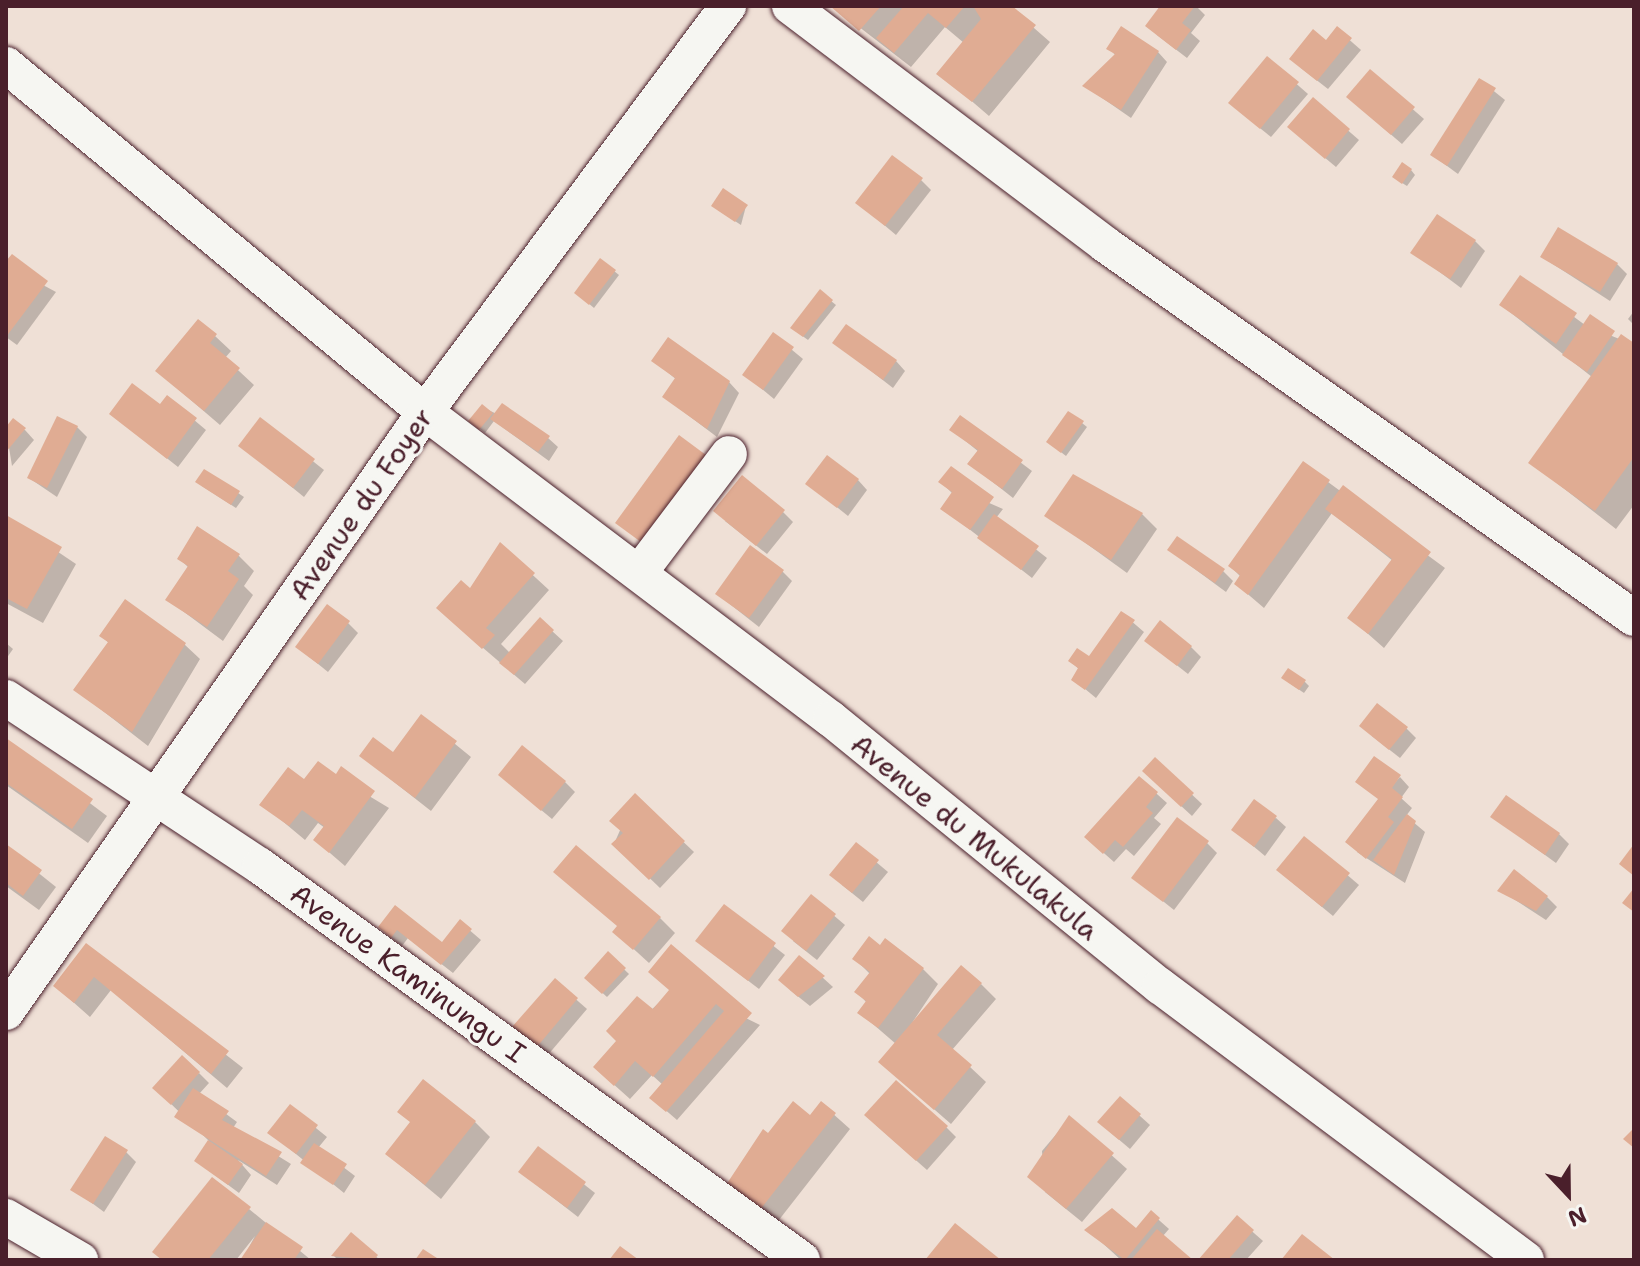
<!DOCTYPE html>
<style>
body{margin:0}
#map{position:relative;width:1640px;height:1266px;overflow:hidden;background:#efe0d6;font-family:"Shantell Sans",sans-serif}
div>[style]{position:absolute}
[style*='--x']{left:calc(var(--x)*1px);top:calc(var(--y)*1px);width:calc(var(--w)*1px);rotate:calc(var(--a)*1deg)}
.shadow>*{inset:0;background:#0003}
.building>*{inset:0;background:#e0ac93}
.roads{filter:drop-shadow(0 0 2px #4a1f2b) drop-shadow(0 0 2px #4a1f2b)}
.minor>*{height:36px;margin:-18px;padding:0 18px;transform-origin:18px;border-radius:18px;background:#f6f6f2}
span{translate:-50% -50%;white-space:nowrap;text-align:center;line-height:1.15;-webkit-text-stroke:6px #f6f6f2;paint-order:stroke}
.street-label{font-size:28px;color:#4a1f2b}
.frame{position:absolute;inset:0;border:8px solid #4a1f2b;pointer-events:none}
.north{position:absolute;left:1528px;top:1154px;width:80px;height:80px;-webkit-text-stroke:6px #f6f6f2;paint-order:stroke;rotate:158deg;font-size:22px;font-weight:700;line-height:32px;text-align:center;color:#4a1f2b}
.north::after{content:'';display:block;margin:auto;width:28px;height:36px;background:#4a1f2b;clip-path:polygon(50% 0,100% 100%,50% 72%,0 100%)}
</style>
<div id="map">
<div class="shadow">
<i style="clip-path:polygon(832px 6px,1009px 6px,1050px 42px,989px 116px,939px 73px,964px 43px,945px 27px,911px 67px)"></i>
<i style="clip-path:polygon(1162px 6px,1196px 6px,1205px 15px,1191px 33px,1200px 41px,1187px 58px,1157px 35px)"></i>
<i style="clip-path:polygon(1337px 29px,1361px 50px,1328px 89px,1301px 68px)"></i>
<i style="clip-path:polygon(1109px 48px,1158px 52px,1167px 62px,1131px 118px,1085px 86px,1116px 56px)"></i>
<i style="clip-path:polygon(1268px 59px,1308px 94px,1271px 137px,1240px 112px)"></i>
<i style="clip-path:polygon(1370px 72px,1424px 119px,1402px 144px,1359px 107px)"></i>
<i style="clip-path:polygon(1480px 80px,1505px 100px,1458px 174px,1432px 155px)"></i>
<i style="clip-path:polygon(1313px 100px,1359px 140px,1336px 167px,1300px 137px)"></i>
<i style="clip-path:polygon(1411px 170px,1415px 175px,1407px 186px,1399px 181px)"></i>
<i style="clip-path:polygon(921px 180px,931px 190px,896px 235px,858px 203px)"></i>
<i style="clip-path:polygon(746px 206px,741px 225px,718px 210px)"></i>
<i style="clip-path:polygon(1475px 241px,1485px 251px,1461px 288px,1413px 252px)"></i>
<i style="clip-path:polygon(1542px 257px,1617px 264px,1627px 274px,1610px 301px)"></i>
<i style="clip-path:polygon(6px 265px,56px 292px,17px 345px,6px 337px)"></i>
<i style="clip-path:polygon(614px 271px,619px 275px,594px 308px,581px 297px)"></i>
<i style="clip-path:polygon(1520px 277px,1585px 325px,1634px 345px,1634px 505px,1616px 529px,1531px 463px,1592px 377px,1501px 305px)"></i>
<i style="clip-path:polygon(831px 301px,836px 305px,808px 340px,797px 332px)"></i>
<i style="clip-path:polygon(1634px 311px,1634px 325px,1628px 319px)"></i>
<i style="clip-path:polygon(774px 335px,803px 359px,774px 399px,745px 375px)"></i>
<i style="clip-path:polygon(215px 336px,231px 351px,225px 358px,254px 385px,220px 425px,157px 371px)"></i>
<i style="clip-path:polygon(835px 343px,896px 361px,905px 371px,893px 388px)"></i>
<i style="clip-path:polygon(654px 361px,729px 382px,739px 393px,717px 437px,664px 397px,677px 380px)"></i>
<i style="clip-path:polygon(168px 398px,206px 430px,178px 467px,111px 414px,161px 407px)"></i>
<i style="clip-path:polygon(482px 407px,548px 438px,558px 447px,549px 461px,494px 421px,485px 433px,475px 425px)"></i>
<i style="clip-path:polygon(961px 418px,1032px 471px,1013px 498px,970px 464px,979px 452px,952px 430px)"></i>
<i style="clip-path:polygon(261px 420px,324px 470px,304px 497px,241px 446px)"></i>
<i style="clip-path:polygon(1082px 423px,1087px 427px,1066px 456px,1053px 446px)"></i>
<i style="clip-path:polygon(77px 427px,87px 437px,57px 497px,29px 478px)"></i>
<i style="clip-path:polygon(6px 429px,25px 430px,34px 440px,12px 466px)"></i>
<i style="clip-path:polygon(205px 471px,244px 497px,236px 508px,202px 486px)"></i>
<i style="clip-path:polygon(858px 480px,867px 490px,848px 516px,808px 484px)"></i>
<i style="clip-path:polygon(941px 482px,1003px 509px,996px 518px,1047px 558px,1032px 578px,942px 508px,953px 494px)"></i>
<i style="clip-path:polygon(1328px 482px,1445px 568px,1384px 648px,1350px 618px,1393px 561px,1332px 513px,1264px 608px,1236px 584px,1241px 577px,1230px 566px)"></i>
<i style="clip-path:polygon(783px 512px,793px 522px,767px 554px,725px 521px)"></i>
<i style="clip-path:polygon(1142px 514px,1157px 529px,1127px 573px,1047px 515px)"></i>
<i style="clip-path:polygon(6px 517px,76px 564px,43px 623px,6px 603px)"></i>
<i style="clip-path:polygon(500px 545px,549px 590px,501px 644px,510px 653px,540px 620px,563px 641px,525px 684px,454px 623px)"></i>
<i style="clip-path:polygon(1169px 550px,1223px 571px,1233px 581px,1226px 592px)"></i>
<i style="clip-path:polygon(239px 556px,254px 571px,244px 586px,253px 595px,223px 641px,168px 600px,189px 568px,179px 558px)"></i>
<i style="clip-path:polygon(782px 571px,792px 581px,759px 627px,717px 594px)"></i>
<i style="clip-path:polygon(1122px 613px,1144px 632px,1096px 698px,1073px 679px,1080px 670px,1070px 661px,1090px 659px)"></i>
<i style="clip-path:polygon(348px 623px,358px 633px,328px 672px,297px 647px)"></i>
<i style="clip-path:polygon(101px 636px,184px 644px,200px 659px,148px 746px,76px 690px,109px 643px)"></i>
<i style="clip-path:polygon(1146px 641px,1191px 647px,1201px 657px,1188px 674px)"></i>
<i style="clip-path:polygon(6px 643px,13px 649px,6px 659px)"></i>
<i style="clip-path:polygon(1288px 682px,1305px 682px,1309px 686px,1304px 693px)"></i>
<i style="clip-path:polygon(422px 717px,471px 757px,431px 811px,361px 756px,393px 755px)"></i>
<i style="clip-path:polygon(1406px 728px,1416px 738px,1400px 758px,1372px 736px)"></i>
<i style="clip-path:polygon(6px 740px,107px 816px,88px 843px,6px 785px)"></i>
<i style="clip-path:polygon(1155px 760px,1202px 804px,1192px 816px,1154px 781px)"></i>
<i style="clip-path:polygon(336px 776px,389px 808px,345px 866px,315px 840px,325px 828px,318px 823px,305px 840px,262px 804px,305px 782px)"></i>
<i style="clip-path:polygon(1400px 777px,1409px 787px,1401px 798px,1412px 808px,1406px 816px,1425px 832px,1405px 883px,1357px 852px,1379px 800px)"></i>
<i style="clip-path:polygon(1139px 778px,1167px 803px,1154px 818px,1161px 824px,1134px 856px,1126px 849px,1114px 862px,1097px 847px)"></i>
<i style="clip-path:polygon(565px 782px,575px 792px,552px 819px,511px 785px)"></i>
<i style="clip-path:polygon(635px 796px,694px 852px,660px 888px,614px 844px)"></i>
<i style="clip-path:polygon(1493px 817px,1559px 834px,1569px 844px,1556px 863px)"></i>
<i style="clip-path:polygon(1276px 818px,1286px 827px,1265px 856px,1234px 830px)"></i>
<i style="clip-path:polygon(1304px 838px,1359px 885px,1333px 916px,1288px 879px)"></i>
<i style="clip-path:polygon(1207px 843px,1217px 853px,1174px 910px,1134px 878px)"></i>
<i style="clip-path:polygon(856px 845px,888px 872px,863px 902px,842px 885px)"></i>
<i style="clip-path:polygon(6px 847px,56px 887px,39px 910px,6px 886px)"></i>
<i style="clip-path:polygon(1500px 890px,1547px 897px,1557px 907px,1546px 920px)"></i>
<i style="clip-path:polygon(812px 897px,845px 925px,817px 960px,793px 941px)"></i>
<i style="clip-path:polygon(724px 907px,785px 955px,759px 989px,708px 950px)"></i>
<i style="clip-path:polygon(395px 908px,442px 945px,460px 922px,481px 940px,453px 973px,408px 938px,402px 946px,390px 937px)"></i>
<i style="clip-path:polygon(660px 918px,675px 933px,649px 963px,615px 932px)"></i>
<i style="clip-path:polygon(86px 946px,243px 1068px,227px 1088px,111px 990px,90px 1017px,55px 986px)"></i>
<i style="clip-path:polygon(608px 954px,629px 974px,607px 997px,586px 978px)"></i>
<i style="clip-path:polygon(800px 957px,833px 987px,810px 1006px,790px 990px)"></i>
<i style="clip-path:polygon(854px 958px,923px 969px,938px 984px,904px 1035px,981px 984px,996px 999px,952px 1050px,986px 1082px,951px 1124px,880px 1062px,896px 1044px,859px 1012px,867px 1003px,857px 992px,870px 974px)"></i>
<i style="clip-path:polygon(650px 971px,760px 1025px,677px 1120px,662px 1107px,663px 1085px,652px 1075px,630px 1099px,611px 1082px,619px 1041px,671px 991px)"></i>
<i style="clip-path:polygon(555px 981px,587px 1009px,547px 1056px,525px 1037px)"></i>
<i style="clip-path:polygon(199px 1073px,209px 1083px,199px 1094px,237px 1122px,233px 1128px,291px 1164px,277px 1185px,238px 1160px,251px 1175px,239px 1193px,196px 1161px,209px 1141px,165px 1098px)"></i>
<i style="clip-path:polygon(1120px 1098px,1150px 1125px,1130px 1149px,1110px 1132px)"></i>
<i style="clip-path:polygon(822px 1104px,850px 1129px,775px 1225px,744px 1200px,768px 1136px,811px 1117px)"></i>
<i style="clip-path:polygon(290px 1107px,327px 1137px,318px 1148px,355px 1176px,344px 1193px,270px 1133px)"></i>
<i style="clip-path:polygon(1070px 1118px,1127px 1169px,1082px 1222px,1045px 1192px,1042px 1151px)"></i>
<i style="clip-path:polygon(475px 1122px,490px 1137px,441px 1199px,387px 1154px,412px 1123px)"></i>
<i style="clip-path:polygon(876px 1125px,946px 1127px,956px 1137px,927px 1170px)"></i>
<i style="clip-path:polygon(538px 1148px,595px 1193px,578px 1217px,520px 1172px)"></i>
<i style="clip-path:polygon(126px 1152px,136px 1162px,104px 1212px,73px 1189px)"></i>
<i style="clip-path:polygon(249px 1209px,311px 1260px,242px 1260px,255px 1236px,236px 1260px,163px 1260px)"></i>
<i style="clip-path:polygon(1111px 1210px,1136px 1231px,1151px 1213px,1169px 1229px,1162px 1237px,1190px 1260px,1121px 1260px,1087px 1229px)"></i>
<i style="clip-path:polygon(1237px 1218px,1263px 1241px,1246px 1260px,1202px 1260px)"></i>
<i style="clip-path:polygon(351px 1235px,380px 1260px,338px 1260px,334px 1256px)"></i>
</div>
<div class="building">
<i style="clip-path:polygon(830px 6px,881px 6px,859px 31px)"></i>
<i style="clip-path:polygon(904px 6px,965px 6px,946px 28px,928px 13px,894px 53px,876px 38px)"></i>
<i style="clip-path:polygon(973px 6px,1012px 6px,1036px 25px,972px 102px,936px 74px,981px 19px)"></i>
<i style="clip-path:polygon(1160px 6px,1195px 6px,1182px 23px,1191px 30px,1176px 50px,1145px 26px)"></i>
<i style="clip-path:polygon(1121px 26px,1159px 51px,1121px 110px,1082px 86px,1115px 54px,1106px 49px)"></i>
<i style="clip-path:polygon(1337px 26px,1352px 38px,1317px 81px,1289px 59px,1313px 29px,1326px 40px)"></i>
<i style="clip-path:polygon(1267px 56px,1299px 82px,1260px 129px,1228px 103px)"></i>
<i style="clip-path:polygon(1370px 69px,1415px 107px,1391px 135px,1346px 97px)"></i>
<i style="clip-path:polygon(1479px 78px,1496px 88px,1447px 166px,1430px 155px)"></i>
<i style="clip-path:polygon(1313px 97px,1350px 129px,1325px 159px,1287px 127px)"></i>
<i style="clip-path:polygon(892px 155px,923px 178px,885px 226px,855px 203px)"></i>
<i style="clip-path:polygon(1402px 162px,1412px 169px,1402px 184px,1392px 177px)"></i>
<i style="clip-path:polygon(723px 188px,748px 205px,735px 222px,711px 206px)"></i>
<i style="clip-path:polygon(1437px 214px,1476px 240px,1450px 279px,1410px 253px)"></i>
<i style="clip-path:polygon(1558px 227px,1618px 263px,1600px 292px,1540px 257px)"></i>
<i style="clip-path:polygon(12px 254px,48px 281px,6px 337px,6px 261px)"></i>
<i style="clip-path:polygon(600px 258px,616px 270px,589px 305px,574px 293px)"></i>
<i style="clip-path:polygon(1520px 275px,1577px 313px,1556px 344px,1499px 305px)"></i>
<i style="clip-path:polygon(820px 289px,833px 300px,803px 337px,790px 328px)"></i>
<i style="clip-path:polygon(1590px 314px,1615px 331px,1587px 372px,1562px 355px)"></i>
<i style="clip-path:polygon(198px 319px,217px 334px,210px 343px,240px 368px,204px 411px,155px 371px)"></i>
<i style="clip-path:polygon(846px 324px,897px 360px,883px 380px,832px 343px)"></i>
<i style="clip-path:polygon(773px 332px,794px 347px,763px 390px,742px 375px)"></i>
<i style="clip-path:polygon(1621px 334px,1634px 343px,1634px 457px,1595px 511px,1528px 463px)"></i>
<i style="clip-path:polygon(668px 337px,730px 381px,707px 429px,662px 397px,675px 378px,651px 361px)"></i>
<i style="clip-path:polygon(132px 383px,160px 404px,167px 395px,197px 418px,167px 459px,109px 414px)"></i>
<i style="clip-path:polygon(502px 403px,550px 436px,538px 452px,490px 419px)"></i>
<i style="clip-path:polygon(482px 404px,493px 413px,479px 430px,468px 421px)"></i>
<i style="clip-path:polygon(1068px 411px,1084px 421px,1061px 453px,1046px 442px)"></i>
<i style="clip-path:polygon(960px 415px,1023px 460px,1002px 489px,967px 464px,978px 450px,949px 430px)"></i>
<i style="clip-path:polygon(57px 416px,78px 426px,47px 488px,27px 478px)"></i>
<i style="clip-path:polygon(260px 417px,315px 459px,293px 488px,238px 446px)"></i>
<i style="clip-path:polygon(13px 418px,26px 428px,6px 452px,6px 427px)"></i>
<i style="clip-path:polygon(679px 435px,710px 458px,645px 545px,615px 523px)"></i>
<i style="clip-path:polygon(827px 455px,859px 479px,837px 508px,805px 484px)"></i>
<i style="clip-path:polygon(1303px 461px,1330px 480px,1248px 595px,1234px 584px,1240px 575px,1228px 566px)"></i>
<i style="clip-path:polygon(951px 466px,994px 497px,970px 530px,940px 509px,952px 492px,938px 482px)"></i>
<i style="clip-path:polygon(204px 469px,240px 491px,231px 505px,195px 482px)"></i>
<i style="clip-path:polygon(1073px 474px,1143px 513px,1111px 560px,1044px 516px)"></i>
<i style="clip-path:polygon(742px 475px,785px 510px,756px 546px,713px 511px)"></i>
<i style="clip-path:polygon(1343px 485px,1431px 552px,1368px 634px,1347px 618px,1392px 559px,1325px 509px)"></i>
<i style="clip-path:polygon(994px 514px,1039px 546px,1021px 570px,977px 538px)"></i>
<i style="clip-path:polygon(6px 515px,62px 547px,27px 609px,6px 598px)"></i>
<i style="clip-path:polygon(197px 526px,240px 554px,228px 571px,239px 579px,207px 627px,165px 600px,188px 566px,177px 559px)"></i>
<i style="clip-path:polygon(1177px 536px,1225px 569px,1215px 583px,1167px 550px)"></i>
<i style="clip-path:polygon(500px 542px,535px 573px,486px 628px,495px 635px,482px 649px,436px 608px,461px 580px,470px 588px)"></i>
<i style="clip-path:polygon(750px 545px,784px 570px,749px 618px,715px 594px)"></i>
<i style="clip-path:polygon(125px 599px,186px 643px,132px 732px,73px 690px,108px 642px,99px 636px)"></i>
<i style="clip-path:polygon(327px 604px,350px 621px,318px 664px,295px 647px)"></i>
<i style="clip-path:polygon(1121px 611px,1135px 620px,1085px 690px,1071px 680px,1078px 668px,1068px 661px,1077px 648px,1089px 656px)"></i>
<i style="clip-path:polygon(540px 617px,554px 630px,514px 675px,499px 663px)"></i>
<i style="clip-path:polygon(1160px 620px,1192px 646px,1177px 666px,1144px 641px)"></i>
<i style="clip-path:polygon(1288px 668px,1306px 680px,1299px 690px,1281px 678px)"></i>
<i style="clip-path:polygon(1377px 703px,1408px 727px,1389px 750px,1359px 726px)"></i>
<i style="clip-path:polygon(421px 714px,457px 741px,415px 798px,359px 756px,373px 737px,393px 752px)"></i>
<i style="clip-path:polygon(6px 738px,93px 799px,72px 829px,6px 783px)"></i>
<i style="clip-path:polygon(522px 745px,566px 781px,541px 811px,498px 775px)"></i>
<i style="clip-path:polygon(1374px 756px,1401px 775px,1392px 788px,1403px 797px,1388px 817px,1394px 822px,1366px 859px,1345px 842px,1378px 799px,1355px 782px)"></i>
<i style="clip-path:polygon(1155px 757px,1194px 793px,1181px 807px,1142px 771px)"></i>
<i style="clip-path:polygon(318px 761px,336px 774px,341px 766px,375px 791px,329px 853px,313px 840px,324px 826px,302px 810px,289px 826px,259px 805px,288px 767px,304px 779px)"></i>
<i style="clip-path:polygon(1139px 776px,1158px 792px,1146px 807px,1153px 813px,1123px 847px,1115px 840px,1103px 854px,1084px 837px)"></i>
<i style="clip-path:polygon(635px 793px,685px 841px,649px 880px,611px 844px,623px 833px,609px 821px)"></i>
<i style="clip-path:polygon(1506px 795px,1560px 833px,1545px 855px,1490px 817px)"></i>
<i style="clip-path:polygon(1254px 799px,1277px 816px,1254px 847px,1231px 830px)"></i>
<i style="clip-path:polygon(1407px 814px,1416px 821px,1394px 875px,1373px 860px)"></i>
<i style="clip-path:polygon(1177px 817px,1209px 841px,1163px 902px,1131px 878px)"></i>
<i style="clip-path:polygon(1304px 836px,1350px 873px,1322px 907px,1276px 870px)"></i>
<i style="clip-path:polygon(856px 842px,879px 860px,852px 893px,829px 875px)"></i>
<i style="clip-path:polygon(6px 844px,42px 870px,23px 896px,6px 883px)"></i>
<i style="clip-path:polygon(1634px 844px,1634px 876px,1619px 864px)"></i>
<i style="clip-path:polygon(576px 845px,661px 917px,633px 950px,612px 932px,617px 926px,553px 872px)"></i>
<i style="clip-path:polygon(1514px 869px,1548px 896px,1536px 911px,1497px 891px)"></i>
<i style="clip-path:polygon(1634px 888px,1634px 912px,1622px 903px)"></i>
<i style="clip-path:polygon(811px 894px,836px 914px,806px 951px,781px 931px)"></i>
<i style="clip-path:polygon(724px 904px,776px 943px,748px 981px,695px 941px)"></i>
<i style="clip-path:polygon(395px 905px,442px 942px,460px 919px,472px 929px,441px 965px,397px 930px,391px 938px,378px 927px)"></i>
<i style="clip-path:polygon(869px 936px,880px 945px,885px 938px,924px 968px,878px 1028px,857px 1013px,866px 1001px,854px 992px,870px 972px,852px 959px)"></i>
<i style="clip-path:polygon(86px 943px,229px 1051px,211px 1074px,94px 977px,74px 1003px,53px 986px)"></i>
<i style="clip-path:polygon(671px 944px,752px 1013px,666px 1112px,649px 1098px,724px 1011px,716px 1004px,653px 1077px,635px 1061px,614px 1086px,593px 1067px,616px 1041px,606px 1031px,637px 996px,653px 1009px,669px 990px,648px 972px)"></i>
<i style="clip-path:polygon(608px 951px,626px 968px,602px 994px,584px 978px)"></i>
<i style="clip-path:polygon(799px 955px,825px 976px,798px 997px,778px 980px)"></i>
<i style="clip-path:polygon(961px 965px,982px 983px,937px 1035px,972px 1065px,934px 1110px,878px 1062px)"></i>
<i style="clip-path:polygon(555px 978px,578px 998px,536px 1048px,512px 1027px)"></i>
<i style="clip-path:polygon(182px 1055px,200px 1072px,171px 1105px,152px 1088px)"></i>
<i style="clip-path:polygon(423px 1079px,476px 1121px,425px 1185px,385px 1154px,410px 1122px,397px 1112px)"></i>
<i style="clip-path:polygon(896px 1080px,948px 1126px,916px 1161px,864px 1115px)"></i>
<i style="clip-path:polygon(193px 1088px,229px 1111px,222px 1120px,282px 1152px,266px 1176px,174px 1117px)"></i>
<i style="clip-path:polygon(1120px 1096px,1141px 1114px,1119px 1140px,1097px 1122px)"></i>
<i style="clip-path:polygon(793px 1101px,810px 1115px,821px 1101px,836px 1113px,759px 1211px,726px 1185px,763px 1129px,768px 1133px)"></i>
<i style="clip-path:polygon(290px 1104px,318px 1125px,296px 1154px,267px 1133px)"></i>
<i style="clip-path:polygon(1069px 1115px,1114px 1153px,1066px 1209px,1027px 1177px)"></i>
<i style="clip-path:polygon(1634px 1128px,1634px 1148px,1623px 1139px)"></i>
<i style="clip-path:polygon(105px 1136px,128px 1150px,93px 1204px,70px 1190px)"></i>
<i style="clip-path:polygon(208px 1140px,243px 1164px,228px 1185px,194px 1161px)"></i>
<i style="clip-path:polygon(314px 1143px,347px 1164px,333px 1185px,300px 1163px)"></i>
<i style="clip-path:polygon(538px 1146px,586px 1182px,567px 1208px,518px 1172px)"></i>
<i style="clip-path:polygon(212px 1177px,251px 1207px,208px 1260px,162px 1260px,152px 1252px)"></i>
<i style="clip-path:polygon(1112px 1208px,1136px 1228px,1151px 1210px,1160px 1218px,1125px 1260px,1084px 1230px)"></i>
<i style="clip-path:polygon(1237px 1215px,1254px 1230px,1228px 1260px,1198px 1260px)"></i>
<i style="clip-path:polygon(266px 1222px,303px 1247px,294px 1260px,240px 1260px)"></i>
<i style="clip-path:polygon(955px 1223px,1001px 1260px,925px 1260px)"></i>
<i style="clip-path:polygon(1157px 1229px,1193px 1260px,1131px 1260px)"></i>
<i style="clip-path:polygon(351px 1232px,378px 1255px,374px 1260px,331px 1256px)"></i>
<i style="clip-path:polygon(1302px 1234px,1335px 1260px,1281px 1260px)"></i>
<i style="clip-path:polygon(620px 1246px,639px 1260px,609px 1260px)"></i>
<i style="clip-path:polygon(423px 1249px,440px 1260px,415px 1260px)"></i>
</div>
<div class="roads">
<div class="minor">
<i style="--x:790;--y:6;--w:396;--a:37.1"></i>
<i style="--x:1106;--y:245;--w:646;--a:35.24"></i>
<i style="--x:6;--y:65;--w:544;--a:39.63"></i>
<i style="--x:425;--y:412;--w:509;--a:37.1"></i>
<i style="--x:831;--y:719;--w:424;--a:39.1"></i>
<i style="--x:1160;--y:986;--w:457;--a:36.8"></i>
<i style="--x:639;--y:573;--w:149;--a:-52.9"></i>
<i style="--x:6;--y:698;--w:305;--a:33.5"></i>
<i style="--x:260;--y:866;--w:670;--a:36.01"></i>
<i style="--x:6;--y:1012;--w:732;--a:-55.07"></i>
<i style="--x:425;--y:412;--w:507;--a:-53.27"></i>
<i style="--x:6;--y:1217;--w:86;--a:30.2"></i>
</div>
</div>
<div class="street-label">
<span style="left:361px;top:504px;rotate:-55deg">Avenue du Foyer</span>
<span style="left:975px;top:837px;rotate:39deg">Avenue du Mukulakula</span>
<span style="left:408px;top:973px;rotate:36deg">Avenue Kaminungu I</span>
</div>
<div class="frame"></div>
<div class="north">N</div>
</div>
